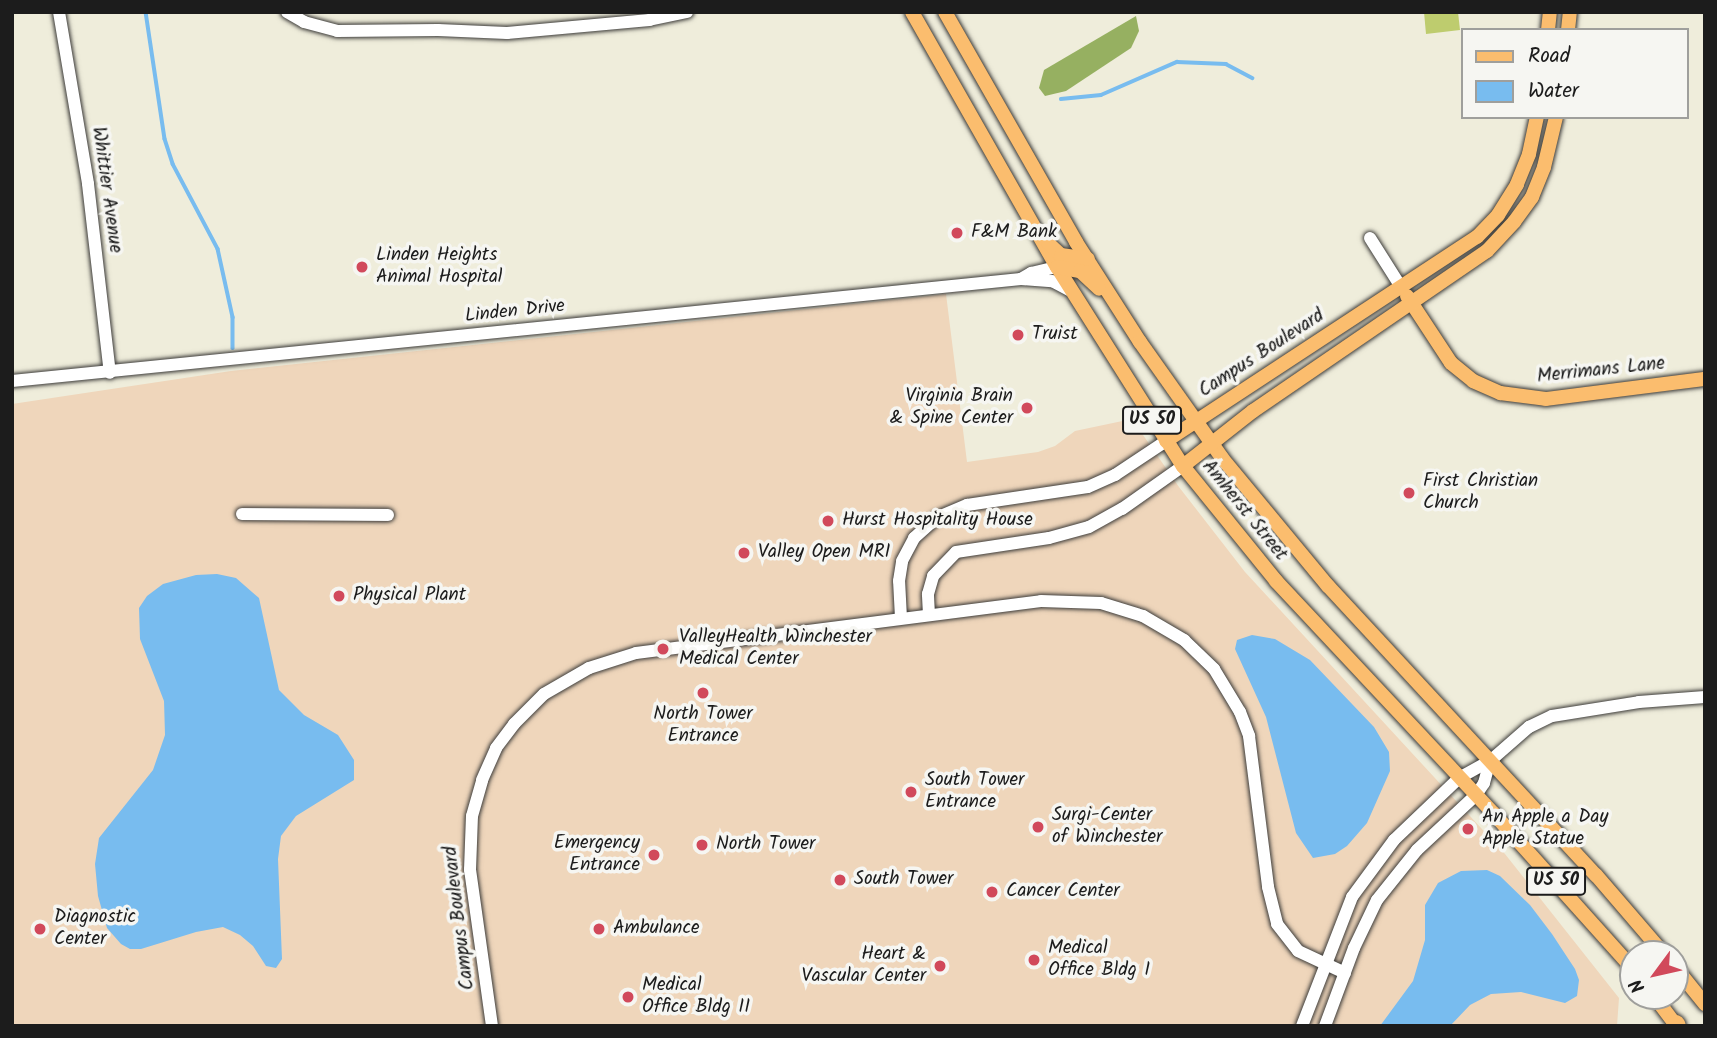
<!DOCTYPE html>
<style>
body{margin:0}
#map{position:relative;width:1717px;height:1038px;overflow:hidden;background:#efeddb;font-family:Kalam,sans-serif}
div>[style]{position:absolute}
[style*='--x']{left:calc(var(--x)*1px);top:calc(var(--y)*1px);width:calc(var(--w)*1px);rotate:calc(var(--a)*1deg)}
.built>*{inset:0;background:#efd6bb}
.green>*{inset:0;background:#becc6e}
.forest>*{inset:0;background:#96b061}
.water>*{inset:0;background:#78bcef}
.stream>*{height:3.5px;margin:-1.75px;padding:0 1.75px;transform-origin:1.75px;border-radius:1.75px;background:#78bcef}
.roads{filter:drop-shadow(0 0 2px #3c3b39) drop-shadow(0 0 2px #3c3b39)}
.minor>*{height:12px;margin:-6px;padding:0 6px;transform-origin:6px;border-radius:6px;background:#fff}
.major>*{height:14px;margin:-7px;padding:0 7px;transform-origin:7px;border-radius:7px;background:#fbbd6e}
.highway>*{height:18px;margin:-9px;padding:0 9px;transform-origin:9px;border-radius:9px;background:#fbbd6e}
.dots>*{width:19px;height:19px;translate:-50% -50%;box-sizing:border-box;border:4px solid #f6f6f2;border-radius:50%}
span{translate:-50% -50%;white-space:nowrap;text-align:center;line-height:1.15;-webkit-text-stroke:7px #f6f6f2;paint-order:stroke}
.shield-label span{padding:2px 5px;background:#f6f6f2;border:2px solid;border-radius:5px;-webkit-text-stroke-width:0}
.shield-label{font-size:18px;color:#1c1c1c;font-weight:700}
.street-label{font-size:19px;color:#1c1c1c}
.poi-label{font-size:19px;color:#1c1c1c}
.left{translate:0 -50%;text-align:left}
.right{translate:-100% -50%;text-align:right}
.frame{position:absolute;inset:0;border:14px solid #1c1c1c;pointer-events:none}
.legend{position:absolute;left:1461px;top:28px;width:228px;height:91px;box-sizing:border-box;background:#f6f6f2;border:2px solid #9f9f9c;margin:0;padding:9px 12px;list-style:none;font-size:21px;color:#1c1c1c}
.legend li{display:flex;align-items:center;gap:14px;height:35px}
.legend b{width:35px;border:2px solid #9f9f9c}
.north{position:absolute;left:1619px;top:940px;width:70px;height:70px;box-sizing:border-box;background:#f6f6f2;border:2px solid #9f9f9c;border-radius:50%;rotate:237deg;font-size:19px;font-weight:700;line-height:28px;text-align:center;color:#1c1c1c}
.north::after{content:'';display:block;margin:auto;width:24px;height:32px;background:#d1495b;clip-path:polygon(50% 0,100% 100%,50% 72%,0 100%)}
</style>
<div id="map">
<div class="built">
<i style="clip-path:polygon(946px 294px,967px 462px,1038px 452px,1055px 446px,1075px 431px,1132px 419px,1179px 487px,1245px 572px,1505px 854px,1619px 998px,1617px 1026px,12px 1026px,12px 404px,231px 371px)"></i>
</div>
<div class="green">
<i style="clip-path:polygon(1424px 12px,1458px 12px,1460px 30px,1426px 34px)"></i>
</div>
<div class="forest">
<i style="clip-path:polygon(1136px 16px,1139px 31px,1131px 48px,1066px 91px,1045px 96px,1039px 88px,1044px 70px)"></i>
</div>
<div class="water">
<i style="clip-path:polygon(217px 574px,236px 578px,259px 598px,279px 690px,304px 715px,338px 735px,354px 760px,354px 780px,296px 816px,281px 836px,278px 859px,282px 959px,276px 968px,266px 966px,253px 946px,240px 935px,223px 927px,196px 932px,141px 949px,130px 949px,121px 944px,107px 928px,98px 896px,95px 864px,99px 838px,153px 770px,165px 735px,164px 701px,140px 639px,139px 608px,147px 596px,163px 584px,196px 575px)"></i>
<i style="clip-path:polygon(1252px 635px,1275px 639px,1310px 660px,1374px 727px,1389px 752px,1390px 771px,1367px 823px,1347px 846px,1335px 854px,1313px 858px,1296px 833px,1266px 717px,1235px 649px,1237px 640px)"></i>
<i style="clip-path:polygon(1487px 870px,1500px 876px,1530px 905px,1552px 934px,1575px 969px,1579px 980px,1577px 996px,1565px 1003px,1521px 992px,1491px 994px,1470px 1005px,1450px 1026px,1380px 1026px,1413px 981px,1425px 940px,1425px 905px,1438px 883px,1461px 871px)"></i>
</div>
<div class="stream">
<i style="--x:146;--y:12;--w:128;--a:81.5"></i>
<i style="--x:165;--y:139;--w:26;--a:72"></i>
<i style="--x:173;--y:164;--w:96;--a:62.1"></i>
<i style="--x:218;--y:249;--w:70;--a:77.6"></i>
<i style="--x:233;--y:317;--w:31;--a:90"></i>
<i style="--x:1061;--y:99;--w:40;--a:-5.7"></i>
<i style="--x:1101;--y:95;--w:83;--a:-23.5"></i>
<i style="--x:1177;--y:62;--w:49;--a:2.3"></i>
<i style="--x:1226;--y:64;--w:30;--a:28"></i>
</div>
<div class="roads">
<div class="minor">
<i style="--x:59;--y:12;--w:174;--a:80.4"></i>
<i style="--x:88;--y:184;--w:190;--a:83.4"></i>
<i style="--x:287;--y:12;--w:20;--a:30"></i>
<i style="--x:304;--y:22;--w:34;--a:15"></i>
<i style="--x:337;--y:31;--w:101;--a:-0.6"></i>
<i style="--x:438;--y:30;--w:69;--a:2.5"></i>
<i style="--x:507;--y:33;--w:143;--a:-5.2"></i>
<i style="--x:649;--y:20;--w:39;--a:-12"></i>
<i style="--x:1370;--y:238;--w:58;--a:57.7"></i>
<i style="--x:1021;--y:279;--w:12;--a:-31"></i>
<i style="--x:1031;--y:273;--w:27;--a:-13"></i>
<i style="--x:12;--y:381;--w:1014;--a:-5.77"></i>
<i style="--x:1021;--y:279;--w:31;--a:4"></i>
<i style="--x:1052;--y:281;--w:24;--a:28"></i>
<i style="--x:242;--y:514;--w:146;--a:0.4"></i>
<i style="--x:929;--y:615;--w:21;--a:-93"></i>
<i style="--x:928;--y:594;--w:19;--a:-74"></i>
<i style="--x:933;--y:576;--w:33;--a:-46"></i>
<i style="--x:956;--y:552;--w:94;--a:-8.6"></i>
<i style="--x:1049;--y:538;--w:41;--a:-15.4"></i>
<i style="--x:1089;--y:527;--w:38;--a:-29"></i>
<i style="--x:1122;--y:509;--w:75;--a:-35.2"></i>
<i style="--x:901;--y:618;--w:37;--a:-93"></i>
<i style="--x:899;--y:581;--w:20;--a:-81"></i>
<i style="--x:902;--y:561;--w:26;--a:-62"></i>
<i style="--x:914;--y:538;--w:30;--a:-42"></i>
<i style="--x:936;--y:518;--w:34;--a:-23"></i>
<i style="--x:967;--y:505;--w:122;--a:-8.5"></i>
<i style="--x:1088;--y:487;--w:30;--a:-24"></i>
<i style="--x:1115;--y:475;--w:61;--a:-33.7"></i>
<i style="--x:492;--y:1026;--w:158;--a:-98"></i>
<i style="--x:470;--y:870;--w:54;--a:-87.9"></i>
<i style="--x:472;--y:816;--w:37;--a:-74"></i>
<i style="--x:482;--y:780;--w:35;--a:-66"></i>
<i style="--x:496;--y:748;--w:30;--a:-53"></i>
<i style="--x:514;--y:724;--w:42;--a:-45"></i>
<i style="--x:544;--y:694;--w:52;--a:-30"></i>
<i style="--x:589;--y:668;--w:49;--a:-17.7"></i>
<i style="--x:636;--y:653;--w:408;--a:-7.3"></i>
<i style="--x:1041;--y:601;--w:60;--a:1.9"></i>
<i style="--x:1101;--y:603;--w:44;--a:17.2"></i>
<i style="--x:1143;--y:616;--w:48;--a:30.3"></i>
<i style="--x:1184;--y:640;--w:42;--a:44"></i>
<i style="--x:1214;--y:669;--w:50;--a:58.8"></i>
<i style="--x:1240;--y:712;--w:26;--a:69"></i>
<i style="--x:1249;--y:736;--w:152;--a:82.8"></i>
<i style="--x:1268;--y:887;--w:38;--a:76"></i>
<i style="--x:1277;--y:924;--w:34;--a:52"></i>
<i style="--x:1298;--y:951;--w:52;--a:25.1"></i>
<i style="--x:1302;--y:1026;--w:138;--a:-68.8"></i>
<i style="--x:1352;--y:897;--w:71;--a:-53.6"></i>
<i style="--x:1394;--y:840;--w:90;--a:-43.6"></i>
<i style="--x:1459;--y:778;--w:35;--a:-29"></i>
<i style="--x:1490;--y:761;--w:52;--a:-41.1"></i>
<i style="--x:1529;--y:727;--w:25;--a:-26"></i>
<i style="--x:1552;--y:716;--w:88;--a:-9.1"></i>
<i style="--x:1639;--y:702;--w:66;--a:-4.3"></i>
<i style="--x:1325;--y:1026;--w:83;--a:-69.6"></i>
<i style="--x:1354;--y:948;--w:53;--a:-64.4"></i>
<i style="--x:1377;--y:900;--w:64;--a:-51.3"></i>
<i style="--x:1417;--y:850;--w:81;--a:-43"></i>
<i style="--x:1476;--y:795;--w:14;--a:-56"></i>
<i style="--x:1484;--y:783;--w:23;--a:-75"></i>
</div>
<div class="major">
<i style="--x:912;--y:12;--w:293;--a:60.4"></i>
<i style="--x:1057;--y:267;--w:236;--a:57.7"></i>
<i style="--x:1183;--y:466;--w:148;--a:51"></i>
<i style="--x:1276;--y:581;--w:319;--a:46.9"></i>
<i style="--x:1494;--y:814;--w:208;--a:48.1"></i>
<i style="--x:945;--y:12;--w:265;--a:60.3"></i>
<i style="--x:1076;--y:242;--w:119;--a:57.4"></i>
<i style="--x:1140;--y:342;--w:142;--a:54.7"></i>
<i style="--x:1222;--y:458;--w:166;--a:50.4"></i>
<i style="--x:1328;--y:586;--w:394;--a:47.2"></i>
<i style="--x:1596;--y:875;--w:104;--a:49.3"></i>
<i style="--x:1548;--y:30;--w:18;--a:-84"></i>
<i style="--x:1568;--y:30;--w:18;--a:-84"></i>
<i style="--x:1048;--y:243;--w:18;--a:43"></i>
<i style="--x:1061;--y:255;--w:27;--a:8"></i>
<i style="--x:1057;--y:267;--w:23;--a:10"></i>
<i style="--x:1080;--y:271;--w:26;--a:43"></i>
<i style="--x:1407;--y:296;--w:80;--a:56.7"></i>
<i style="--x:1451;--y:363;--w:28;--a:39"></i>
<i style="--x:1473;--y:381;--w:30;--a:24"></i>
<i style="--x:1500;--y:393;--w:46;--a:7.4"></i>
<i style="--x:1546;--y:399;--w:160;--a:-7.2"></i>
<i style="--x:1166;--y:441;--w:372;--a:-33.3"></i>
<i style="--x:1477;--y:237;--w:30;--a:-46"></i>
<i style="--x:1498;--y:215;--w:36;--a:-58"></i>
<i style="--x:1517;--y:184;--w:32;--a:-68"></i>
<i style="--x:1529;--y:154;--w:38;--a:-78"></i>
<i style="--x:1183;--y:466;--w:89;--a:-38.2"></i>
<i style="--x:1253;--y:411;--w:283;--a:-34.4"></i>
<i style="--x:1487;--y:251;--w:40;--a:-47"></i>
<i style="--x:1514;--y:222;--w:31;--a:-54"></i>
<i style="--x:1532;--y:197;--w:32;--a:-68"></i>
<i style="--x:1544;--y:167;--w:51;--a:-76.5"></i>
<i style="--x:1675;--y:967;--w:48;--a:51"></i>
<i style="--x:1654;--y:996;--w:38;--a:53"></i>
</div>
<div class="highway">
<i style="--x:1676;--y:1024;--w:2;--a:63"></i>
</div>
</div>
<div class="dots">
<i style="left:957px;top:233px;background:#d1495b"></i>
<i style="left:362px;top:267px;background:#d1495b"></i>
<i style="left:1018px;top:335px;background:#d1495b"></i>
<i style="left:1027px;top:408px;background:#d1495b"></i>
<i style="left:1409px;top:493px;background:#d1495b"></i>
<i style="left:828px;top:521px;background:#d1495b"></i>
<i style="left:744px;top:553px;background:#d1495b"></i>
<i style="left:339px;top:596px;background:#d1495b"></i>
<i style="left:663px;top:649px;background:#d1495b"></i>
<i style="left:703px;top:693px;background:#d1495b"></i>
<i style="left:911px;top:792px;background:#d1495b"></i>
<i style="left:1038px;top:827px;background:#d1495b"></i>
<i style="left:1468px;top:829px;background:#d1495b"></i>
<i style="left:702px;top:845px;background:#d1495b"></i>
<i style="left:654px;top:855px;background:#d1495b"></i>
<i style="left:840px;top:880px;background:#d1495b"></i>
<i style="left:992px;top:892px;background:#d1495b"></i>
<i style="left:40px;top:929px;background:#d1495b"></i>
<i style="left:599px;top:929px;background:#d1495b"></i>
<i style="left:1034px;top:960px;background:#d1495b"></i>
<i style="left:940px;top:966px;background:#d1495b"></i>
<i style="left:628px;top:997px;background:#d1495b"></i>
</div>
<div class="shield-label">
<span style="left:1152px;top:420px">US 50</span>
<span style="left:1556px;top:881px">US 50</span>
</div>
<div class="street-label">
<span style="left:106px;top:190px;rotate:82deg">Whittier Avenue</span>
<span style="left:515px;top:312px;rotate:-6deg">Linden Drive</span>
<span style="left:1262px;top:354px;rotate:-33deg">Campus Boulevard</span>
<span style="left:1601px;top:371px;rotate:-6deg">Merrimans Lane</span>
<span style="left:1244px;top:511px;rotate:51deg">Amherst Street</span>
<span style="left:460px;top:918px;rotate:-97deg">Campus Boulevard</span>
</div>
<div class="poi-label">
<span class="left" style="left:971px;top:233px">F&amp;M Bank</span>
<span class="left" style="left:376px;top:267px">Linden Heights<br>Animal Hospital</span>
<span class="left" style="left:1032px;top:335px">Truist</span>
<span class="right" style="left:1013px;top:408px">Virginia Brain<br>&amp; Spine Center</span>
<span class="left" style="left:1423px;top:493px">First Christian<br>Church</span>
<span class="left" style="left:842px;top:521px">Hurst Hospitality House</span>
<span class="left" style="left:758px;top:553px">Valley Open MRI</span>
<span class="left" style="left:353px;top:596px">Physical Plant</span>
<span class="left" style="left:679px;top:649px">ValleyHealth Winchester<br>Medical Center</span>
<span style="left:703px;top:726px">North Tower<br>Entrance</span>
<span class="left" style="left:925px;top:792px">South Tower<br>Entrance</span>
<span class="left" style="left:1052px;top:827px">Surgi-Center<br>of Winchester</span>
<span class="left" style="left:1482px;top:829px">An Apple a Day<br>Apple Statue</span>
<span class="right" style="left:640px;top:855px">Emergency<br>Entrance</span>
<span class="left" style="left:716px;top:845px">North Tower</span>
<span class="left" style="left:854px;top:880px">South Tower</span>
<span class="left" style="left:1006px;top:892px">Cancer Center</span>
<span class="left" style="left:54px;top:929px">Diagnostic<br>Center</span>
<span class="left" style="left:613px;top:929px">Ambulance</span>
<span class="left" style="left:1048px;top:960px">Medical<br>Office Bldg I</span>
<span class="right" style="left:926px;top:966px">Heart &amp;<br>Vascular Center</span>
<span class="left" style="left:642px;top:997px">Medical<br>Office Bldg II</span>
</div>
<div class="frame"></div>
<ul class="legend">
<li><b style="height:9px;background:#fbbd6e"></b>Road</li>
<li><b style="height:19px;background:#78bcef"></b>Water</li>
</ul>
<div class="north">N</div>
</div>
